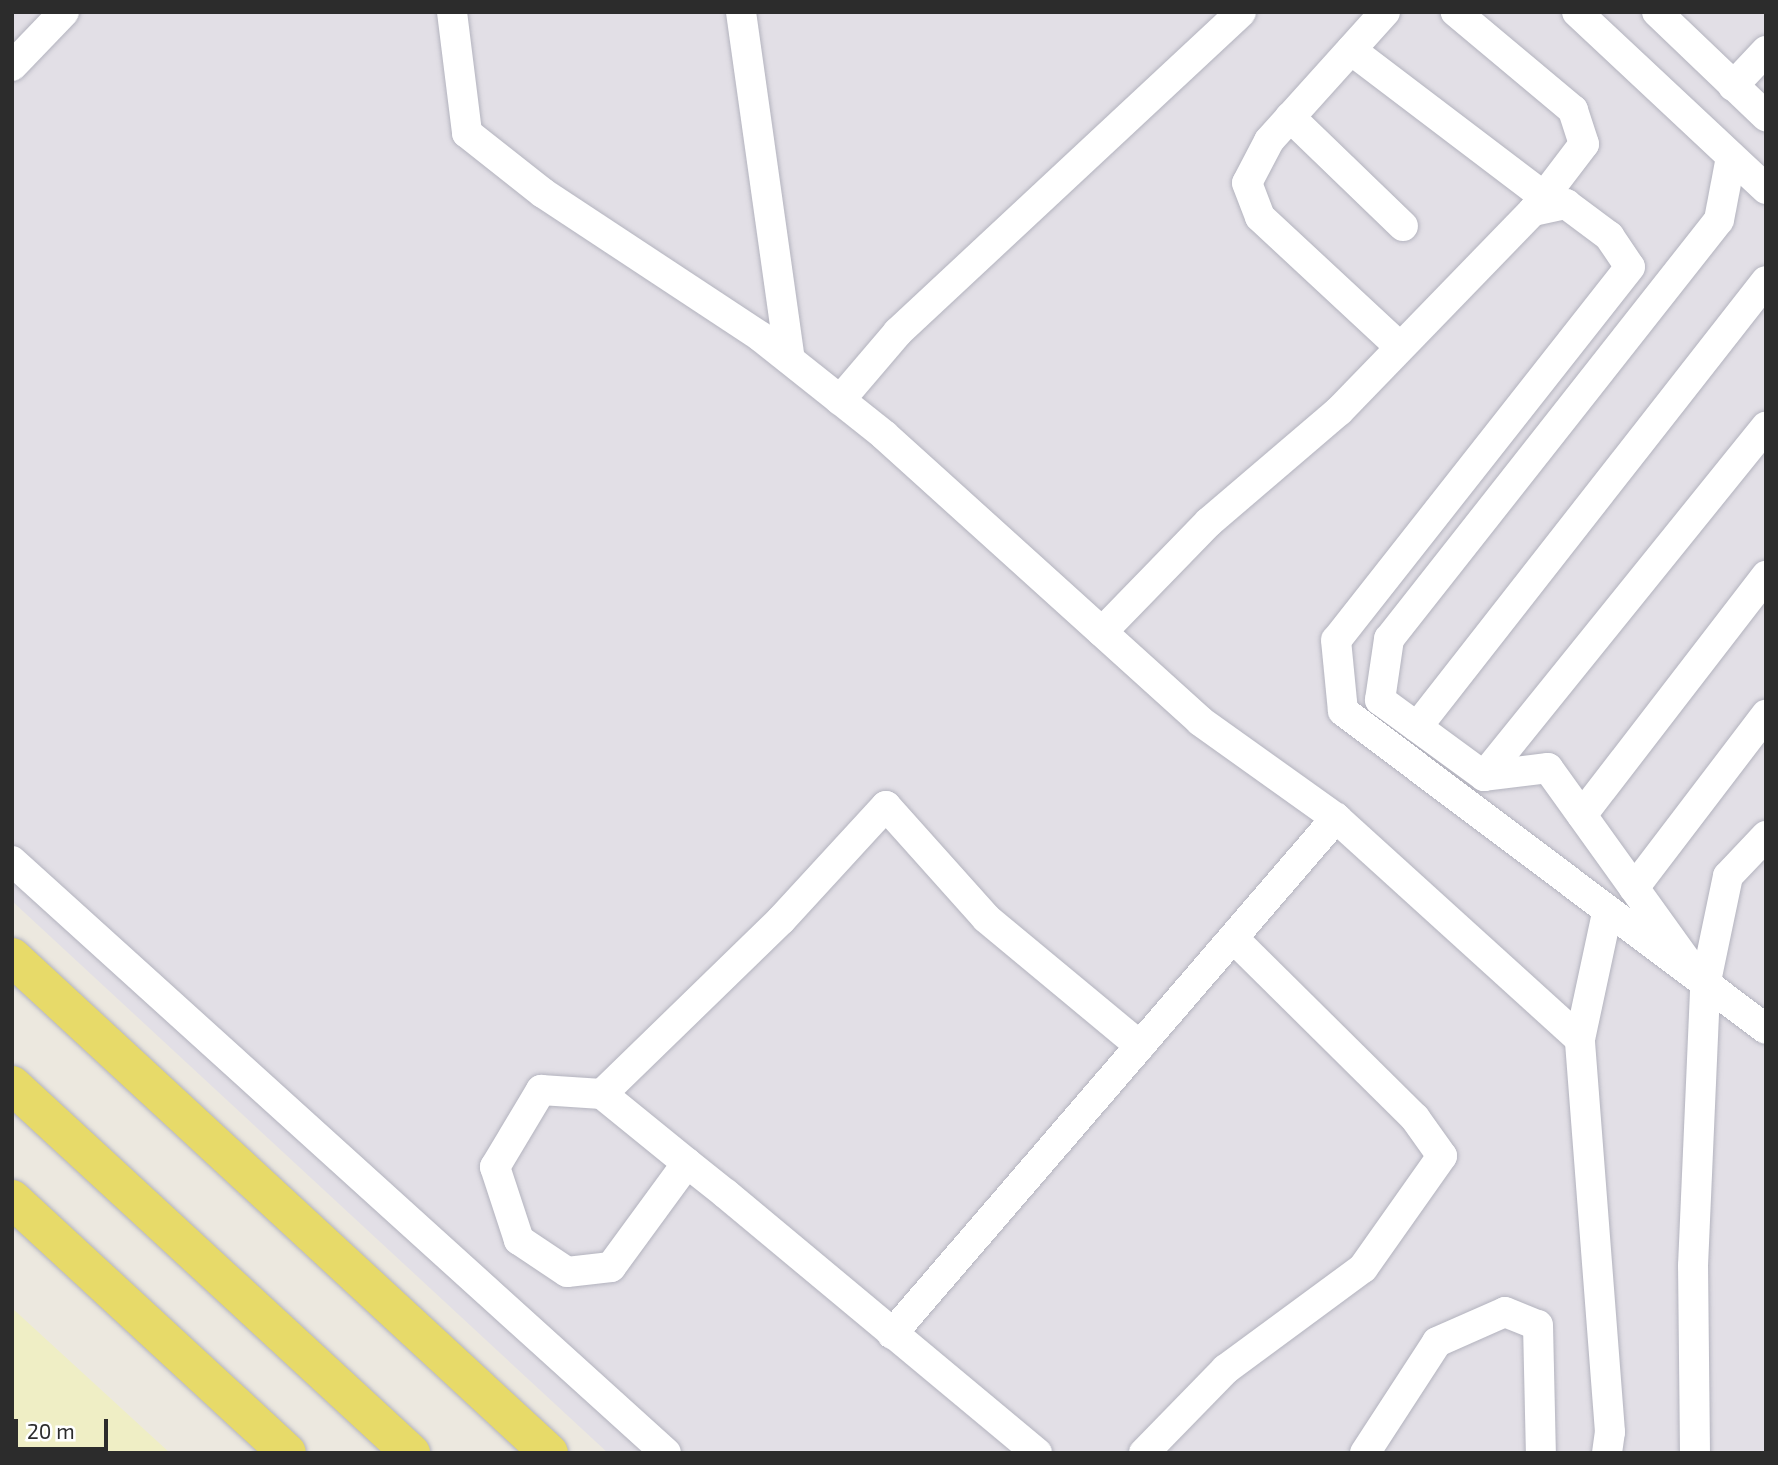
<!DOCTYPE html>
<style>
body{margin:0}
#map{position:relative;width:1778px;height:1465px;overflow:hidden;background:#ece8df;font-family:"Exo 2",sans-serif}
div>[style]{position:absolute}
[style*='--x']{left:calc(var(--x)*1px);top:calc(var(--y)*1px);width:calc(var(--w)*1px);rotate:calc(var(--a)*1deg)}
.industrial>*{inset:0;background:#e2dfe6}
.sand>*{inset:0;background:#efeec5}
.roads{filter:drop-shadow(0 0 2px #b3b3be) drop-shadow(0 0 2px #b3b3be)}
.minor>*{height:30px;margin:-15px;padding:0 15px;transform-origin:15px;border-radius:15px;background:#fff}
.major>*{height:38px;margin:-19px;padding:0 19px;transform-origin:19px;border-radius:19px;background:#e7da69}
span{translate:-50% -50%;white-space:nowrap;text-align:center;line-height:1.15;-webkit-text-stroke:7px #fff;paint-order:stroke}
.frame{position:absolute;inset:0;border:14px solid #2c2c2c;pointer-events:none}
.scale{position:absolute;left:14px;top:1419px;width:94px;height:32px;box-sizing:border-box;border:4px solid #2c2c2c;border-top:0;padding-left:9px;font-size:21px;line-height:24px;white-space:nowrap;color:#2c2c2c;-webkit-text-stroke:5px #fff;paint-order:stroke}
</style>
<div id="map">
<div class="industrial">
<i style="clip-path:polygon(12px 12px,1766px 12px,1766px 1453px,608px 1453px,12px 901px)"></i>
</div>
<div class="sand">
<i style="clip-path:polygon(12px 1308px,170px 1453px,12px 1453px)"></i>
</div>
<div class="roads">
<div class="minor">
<i style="--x:452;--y:12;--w:122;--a:82.9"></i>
<i style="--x:467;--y:133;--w:97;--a:38.3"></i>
<i style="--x:543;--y:193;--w:261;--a:33.4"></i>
<i style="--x:761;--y:337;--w:157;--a:38.5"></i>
<i style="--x:884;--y:435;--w:426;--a:42.1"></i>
<i style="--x:1200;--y:721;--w:167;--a:35.5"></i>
<i style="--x:1336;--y:818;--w:329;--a:42.2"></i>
<i style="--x:741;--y:12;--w:350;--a:82"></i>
<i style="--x:1385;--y:12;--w:173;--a:132"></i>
<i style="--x:1269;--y:141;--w:47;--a:117.6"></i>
<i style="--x:1247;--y:183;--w:36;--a:69"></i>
<i style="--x:1260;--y:217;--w:191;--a:42.9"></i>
<i style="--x:1577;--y:12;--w:259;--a:43.1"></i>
<i style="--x:1657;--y:12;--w:151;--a:43.7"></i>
<i style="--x:1351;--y:50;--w:241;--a:37.2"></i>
<i style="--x:12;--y:66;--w:75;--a:-46.1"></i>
<i style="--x:1733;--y:86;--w:48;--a:-46.7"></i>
<i style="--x:1290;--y:117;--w:157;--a:44"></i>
<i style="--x:1533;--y:211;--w:34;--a:-12"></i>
<i style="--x:1566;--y:204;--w:54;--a:36.7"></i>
<i style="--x:1609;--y:236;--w:37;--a:56"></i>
<i style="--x:1630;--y:267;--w:475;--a:128.2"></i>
<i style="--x:1336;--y:640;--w:71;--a:84.4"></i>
<i style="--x:1343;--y:711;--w:529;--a:36.93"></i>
<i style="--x:840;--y:400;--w:89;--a:-49.5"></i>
<i style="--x:898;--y:332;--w:469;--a:-43"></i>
<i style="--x:1102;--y:632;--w:153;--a:-45.8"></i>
<i style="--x:1209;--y:522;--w:171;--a:-40.5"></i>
<i style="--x:1339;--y:411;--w:279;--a:-45.9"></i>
<i style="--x:1533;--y:211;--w:84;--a:-52.7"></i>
<i style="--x:1584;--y:144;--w:36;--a:-108"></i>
<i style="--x:1573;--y:110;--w:153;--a:-140.1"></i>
<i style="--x:1417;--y:727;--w:566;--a:-51.96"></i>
<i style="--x:1484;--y:776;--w:449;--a:-51.1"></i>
<i style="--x:1582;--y:815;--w:302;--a:-52.4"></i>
<i style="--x:12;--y:861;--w:882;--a:42.15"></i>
<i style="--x:1634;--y:888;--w:218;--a:-52.7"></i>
<i style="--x:1688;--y:963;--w:240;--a:-125.7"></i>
<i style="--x:1548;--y:768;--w:64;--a:172.9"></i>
<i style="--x:1484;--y:776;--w:129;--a:-143.8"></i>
<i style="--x:1380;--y:700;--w:62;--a:-81.6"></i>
<i style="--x:1389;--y:639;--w:533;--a:-51.78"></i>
<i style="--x:1719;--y:220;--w:64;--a:-79.2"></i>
<i style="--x:602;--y:1094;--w:250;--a:-44.2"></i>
<i style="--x:781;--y:920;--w:155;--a:-47.4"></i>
<i style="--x:886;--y:806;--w:150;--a:48.2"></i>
<i style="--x:986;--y:918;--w:200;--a:39.7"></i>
<i style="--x:687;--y:1163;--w:129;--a:126.2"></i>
<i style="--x:611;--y:1267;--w:44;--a:173.5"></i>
<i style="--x:567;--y:1272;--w:58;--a:-146.3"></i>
<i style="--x:519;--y:1240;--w:77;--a:-108.2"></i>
<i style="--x:495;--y:1167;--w:90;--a:-59.1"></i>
<i style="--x:541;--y:1090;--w:61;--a:3.8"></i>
<i style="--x:602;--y:1094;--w:109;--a:39.1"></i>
<i style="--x:687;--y:1163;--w:50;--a:38.5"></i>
<i style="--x:726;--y:1194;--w:405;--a:39.8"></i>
<i style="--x:892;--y:1334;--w:681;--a:-49.29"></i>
<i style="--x:1144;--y:1453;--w:117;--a:-45.7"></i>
<i style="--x:1226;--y:1369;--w:170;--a:-36.4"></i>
<i style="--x:1363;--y:1268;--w:137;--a:-54.8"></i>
<i style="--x:1442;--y:1156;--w:47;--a:-125.4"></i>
<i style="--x:1415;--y:1118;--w:256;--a:-135.3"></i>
<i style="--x:1365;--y:1453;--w:132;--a:-57"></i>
<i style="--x:1437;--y:1342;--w:74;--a:-23.8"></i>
<i style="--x:1505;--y:1312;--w:35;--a:22"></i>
<i style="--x:1538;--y:1325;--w:128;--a:88.7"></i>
<i style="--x:1607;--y:1453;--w:21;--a:-82"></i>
<i style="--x:1610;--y:1432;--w:394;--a:-94.4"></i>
<i style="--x:1580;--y:1039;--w:129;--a:-77.9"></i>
<i style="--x:1695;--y:1453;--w:187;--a:-90.6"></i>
<i style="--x:1693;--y:1266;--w:280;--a:-87.5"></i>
<i style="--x:1705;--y:986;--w:112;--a:-78.2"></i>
<i style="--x:1728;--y:876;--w:55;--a:-46.5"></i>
</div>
<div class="major">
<i style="--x:12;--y:957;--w:731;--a:42.73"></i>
<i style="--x:12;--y:1085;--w:543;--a:42.69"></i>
<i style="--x:12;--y:1199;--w:374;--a:42.7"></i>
</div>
</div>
<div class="frame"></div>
<div class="scale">20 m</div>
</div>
